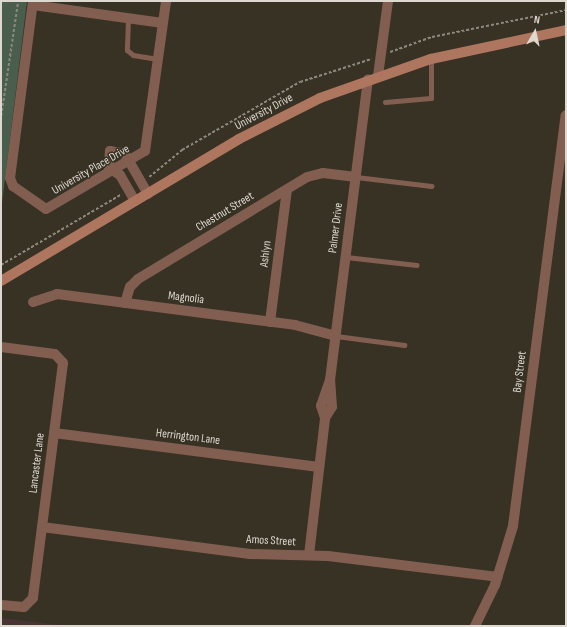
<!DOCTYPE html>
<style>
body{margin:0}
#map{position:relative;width:567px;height:627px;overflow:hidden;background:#383225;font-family:"Sofia Sans Condensed",sans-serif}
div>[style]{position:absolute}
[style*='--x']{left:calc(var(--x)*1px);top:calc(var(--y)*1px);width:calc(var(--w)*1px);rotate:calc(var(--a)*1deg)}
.education>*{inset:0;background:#493435}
.green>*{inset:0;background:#495e4d}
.path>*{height:1.5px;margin-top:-0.75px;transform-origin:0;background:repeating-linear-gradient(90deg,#8d887d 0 3px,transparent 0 5px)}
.service>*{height:5px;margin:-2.5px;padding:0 2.5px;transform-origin:2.5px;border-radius:2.5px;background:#825e50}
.minor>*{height:10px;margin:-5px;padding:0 5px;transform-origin:5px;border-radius:5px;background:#825e50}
.secondary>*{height:10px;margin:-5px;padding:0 5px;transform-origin:5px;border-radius:5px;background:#ae765f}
span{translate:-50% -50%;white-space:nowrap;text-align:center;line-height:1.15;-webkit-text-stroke:3px #383225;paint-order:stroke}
.street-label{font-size:12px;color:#ddd9d1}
.frame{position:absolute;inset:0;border:2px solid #ddd9d1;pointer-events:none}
.north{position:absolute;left:515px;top:12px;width:40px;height:40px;-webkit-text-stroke:3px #383225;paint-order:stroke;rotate:9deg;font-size:11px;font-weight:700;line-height:16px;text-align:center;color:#ddd9d1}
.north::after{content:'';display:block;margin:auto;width:14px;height:18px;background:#ddd9d1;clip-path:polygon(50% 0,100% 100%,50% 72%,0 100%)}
</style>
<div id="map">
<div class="education">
<i style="clip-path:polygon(1px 618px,68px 626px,1px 626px)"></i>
</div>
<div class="green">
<i style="clip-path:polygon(1px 1px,27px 1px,1px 211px)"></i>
</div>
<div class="path">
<i style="--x:390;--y:52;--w:45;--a:-19.7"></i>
<i style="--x:432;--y:37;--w:137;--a:-11.4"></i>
<i style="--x:1;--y:116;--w:116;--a:-81.6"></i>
<i style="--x:149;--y:177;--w:43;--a:-39.3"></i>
<i style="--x:182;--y:150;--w:136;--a:-30"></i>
<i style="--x:300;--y:82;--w:75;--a:-17.9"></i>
<i style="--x:1;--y:265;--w:140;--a:-30.4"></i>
</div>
<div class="service">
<i style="--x:128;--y:18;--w:32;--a:92"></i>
<i style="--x:127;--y:50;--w:8;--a:40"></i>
<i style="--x:133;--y:55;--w:25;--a:9"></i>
<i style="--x:385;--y:102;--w:46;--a:-5"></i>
<i style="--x:431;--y:98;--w:39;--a:-90"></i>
<i style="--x:356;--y:177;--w:76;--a:6.8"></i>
<i style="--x:346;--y:257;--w:71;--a:6.4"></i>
<i style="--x:336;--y:336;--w:69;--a:7.5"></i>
</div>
<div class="minor">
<i style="--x:33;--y:1;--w:178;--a:97.4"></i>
<i style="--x:10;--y:178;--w:9;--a:69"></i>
<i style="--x:13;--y:186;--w:40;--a:34.9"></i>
<i style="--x:46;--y:209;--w:115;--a:-30.4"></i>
<i style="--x:145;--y:151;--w:151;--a:-82"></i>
<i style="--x:33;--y:5;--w:131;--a:7.9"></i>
<i style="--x:378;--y:76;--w:76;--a:-82.4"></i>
<i style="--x:135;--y:201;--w:30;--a:-120"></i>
<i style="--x:120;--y:175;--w:13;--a:-148"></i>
<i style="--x:109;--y:168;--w:17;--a:-87"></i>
<i style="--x:110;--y:151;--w:15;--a:11"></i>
<i style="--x:125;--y:154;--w:46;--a:60.1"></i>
<i style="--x:33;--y:302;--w:25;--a:-18"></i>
<i style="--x:57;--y:294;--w:240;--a:7.4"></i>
<i style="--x:295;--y:325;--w:42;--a:15"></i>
<i style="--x:125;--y:303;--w:17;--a:-73"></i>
<i style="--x:130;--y:287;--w:11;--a:-45"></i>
<i style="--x:138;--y:279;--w:197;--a:-31.1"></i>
<i style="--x:307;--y:177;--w:16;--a:-14"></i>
<i style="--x:323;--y:173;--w:33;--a:7"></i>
<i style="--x:270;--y:322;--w:133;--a:-82.7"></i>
<i style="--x:1;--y:347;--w:54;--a:7.4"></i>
<i style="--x:55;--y:354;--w:12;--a:48"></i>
<i style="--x:63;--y:363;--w:237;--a:97.3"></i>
<i style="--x:33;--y:598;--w:13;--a:135"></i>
<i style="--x:24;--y:607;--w:23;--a:-175"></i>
<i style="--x:325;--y:418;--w:13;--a:-58"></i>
<i style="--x:332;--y:407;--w:27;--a:-94"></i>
<i style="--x:330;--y:380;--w:303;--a:-82.8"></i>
<i style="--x:54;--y:433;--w:267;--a:7.3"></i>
<i style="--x:42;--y:527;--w:210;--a:7.4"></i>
<i style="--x:250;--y:554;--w:78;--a:1.5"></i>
<i style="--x:328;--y:556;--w:171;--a:7"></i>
<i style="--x:309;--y:555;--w:138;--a:-83.3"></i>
<i style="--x:325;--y:418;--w:13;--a:-108"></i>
<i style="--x:321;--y:406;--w:28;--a:-71"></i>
<i style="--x:475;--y:626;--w:46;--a:-64"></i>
<i style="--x:495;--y:585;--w:62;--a:-73"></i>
<i style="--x:513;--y:526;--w:414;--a:-82.7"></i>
</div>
<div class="secondary">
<i style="--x:1;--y:281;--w:277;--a:-30.8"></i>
<i style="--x:239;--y:139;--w:91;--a:-26.8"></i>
<i style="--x:320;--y:98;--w:118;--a:-19.4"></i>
<i style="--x:431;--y:59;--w:138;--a:-12.1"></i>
</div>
<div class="street-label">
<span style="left:264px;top:112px;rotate:-28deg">University Drive</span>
<span style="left:91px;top:170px;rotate:-30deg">University Place Drive</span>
<span style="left:225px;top:212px;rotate:-31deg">Chestnut Street</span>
<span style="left:336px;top:228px;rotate:-83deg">Palmer Drive</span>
<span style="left:266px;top:254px;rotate:-83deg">Ashlyn</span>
<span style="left:186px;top:298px;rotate:7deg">Magnolia</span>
<span style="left:520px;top:372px;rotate:-83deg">Bay Street</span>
<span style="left:188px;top:437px;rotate:7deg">Herrington Lane</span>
<span style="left:37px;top:463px;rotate:-83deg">Lancaster Lane</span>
<span style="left:271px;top:541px;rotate:3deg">Amos Street</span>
</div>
<div class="frame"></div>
<div class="north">N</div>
</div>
